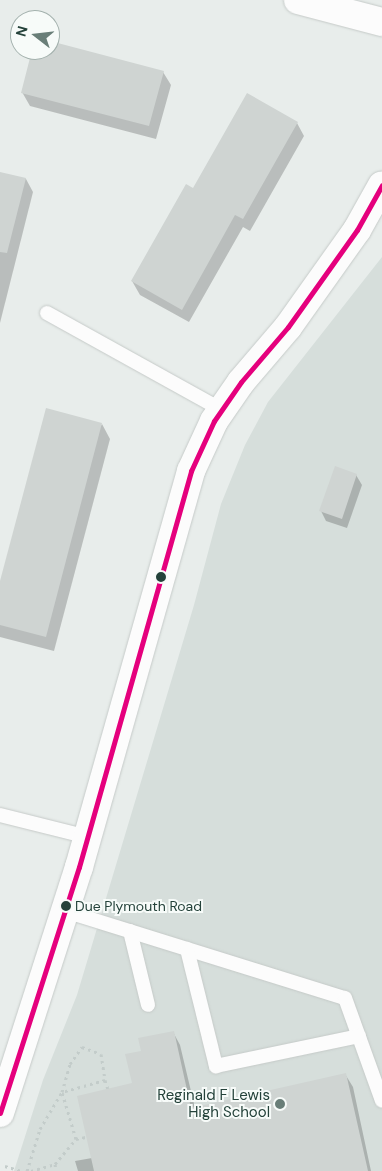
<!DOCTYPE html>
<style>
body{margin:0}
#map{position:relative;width:382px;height:1171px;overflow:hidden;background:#e8edeb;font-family:"DM Sans",sans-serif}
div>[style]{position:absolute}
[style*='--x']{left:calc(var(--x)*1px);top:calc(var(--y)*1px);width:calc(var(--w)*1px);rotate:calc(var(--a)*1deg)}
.built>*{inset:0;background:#d6dedb}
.shadow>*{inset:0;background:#0003}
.building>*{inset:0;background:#cfd4d2}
.path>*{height:3px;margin-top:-1.5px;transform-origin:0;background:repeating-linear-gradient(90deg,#c3ccca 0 2.5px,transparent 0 6.5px)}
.roads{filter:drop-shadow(0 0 1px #c5cac8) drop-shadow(0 0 1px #c5cac8)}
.lane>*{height:14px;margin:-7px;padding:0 7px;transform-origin:7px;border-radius:7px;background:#fcfcfc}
.street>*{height:28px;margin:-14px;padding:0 14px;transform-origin:14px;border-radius:14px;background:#fcfcfc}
.secondary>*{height:28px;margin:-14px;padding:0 14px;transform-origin:14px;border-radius:14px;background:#fcfcfc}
.bus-1>*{height:5px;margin:-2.5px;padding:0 2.5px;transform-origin:2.5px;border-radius:2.5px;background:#e5007d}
.dots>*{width:14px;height:14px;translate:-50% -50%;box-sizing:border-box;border:2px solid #f7fbf9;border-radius:50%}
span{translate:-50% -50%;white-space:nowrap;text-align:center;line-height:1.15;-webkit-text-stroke:4px #f7fbf9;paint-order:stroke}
.bus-label{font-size:14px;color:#24423a}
.left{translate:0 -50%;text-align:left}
.poi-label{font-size:15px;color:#24423a}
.right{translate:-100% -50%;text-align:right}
.north{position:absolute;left:10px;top:10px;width:50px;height:50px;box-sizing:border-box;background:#f7fbf9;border:1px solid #a3b1ad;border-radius:50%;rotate:286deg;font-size:14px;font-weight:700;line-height:20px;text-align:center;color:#24423a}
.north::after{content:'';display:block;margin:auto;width:18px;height:22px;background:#697e78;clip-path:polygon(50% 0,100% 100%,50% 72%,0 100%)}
</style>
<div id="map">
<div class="built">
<i style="clip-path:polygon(382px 257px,382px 1171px,14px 1171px,43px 1080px,77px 995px,194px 605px,221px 504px,245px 445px,268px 402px)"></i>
</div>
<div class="shadow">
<i style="clip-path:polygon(50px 42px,163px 72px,171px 85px,156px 139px,30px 106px,22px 92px,33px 50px,50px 50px)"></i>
<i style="clip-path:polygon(297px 123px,304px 136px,250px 231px,243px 227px,189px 322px,140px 295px,132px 281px)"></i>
<i style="clip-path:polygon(0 173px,26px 179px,33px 192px,0 323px)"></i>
<i style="clip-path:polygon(102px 424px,110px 439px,54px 651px,0 637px,0 586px)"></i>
<i style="clip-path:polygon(356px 475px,362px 485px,347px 528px,326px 521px,321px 511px)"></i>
<i style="clip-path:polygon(173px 1032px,180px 1045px,195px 1108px,345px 1074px,353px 1087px,371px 1171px,78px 1171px,75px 1161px,92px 1158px,133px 1084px,142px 1051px)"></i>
</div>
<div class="building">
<i style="clip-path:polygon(50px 41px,164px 71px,149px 126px,21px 93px,32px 50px,50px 50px)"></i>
<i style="clip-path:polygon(247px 93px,298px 122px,243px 219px,235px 215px,182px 310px,131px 281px,186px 184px,193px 188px)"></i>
<i style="clip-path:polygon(0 172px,26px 178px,7px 253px,0 252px)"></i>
<i style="clip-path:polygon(46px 408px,102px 423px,46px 637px,0 625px,0 581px)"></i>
<i style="clip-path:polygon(335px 466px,357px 474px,342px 519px,319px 511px)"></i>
<i style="clip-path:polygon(174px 1031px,191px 1108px,346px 1073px,368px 1171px,94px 1171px,77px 1096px,132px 1083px,125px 1054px,141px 1051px,138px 1038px)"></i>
</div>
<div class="path">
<i style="--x:105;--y:1080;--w:9;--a:72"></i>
<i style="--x:76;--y:1139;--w:10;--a:-11"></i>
<i style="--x:55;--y:1164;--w:7;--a:82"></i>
<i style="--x:5;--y:1166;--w:17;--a:17"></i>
<i style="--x:27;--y:1171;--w:44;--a:-72.8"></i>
<i style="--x:40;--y:1129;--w:43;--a:-59.3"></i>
<i style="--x:62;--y:1092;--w:29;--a:-74"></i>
<i style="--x:70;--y:1064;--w:21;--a:-55"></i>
<i style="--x:82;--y:1047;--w:20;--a:20"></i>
<i style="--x:101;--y:1054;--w:26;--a:81"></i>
<i style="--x:105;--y:1080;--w:45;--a:164.4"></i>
<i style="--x:31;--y:1171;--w:25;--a:-16"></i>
<i style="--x:55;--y:1164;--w:33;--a:-50"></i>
<i style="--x:76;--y:1139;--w:49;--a:-106.6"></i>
</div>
<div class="roads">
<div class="lane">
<i style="--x:47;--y:313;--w:200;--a:29"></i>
<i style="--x:0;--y:815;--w:91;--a:14"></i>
<i style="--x:65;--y:911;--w:293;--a:17.3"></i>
<i style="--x:345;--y:998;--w:109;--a:70.2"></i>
<i style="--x:130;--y:931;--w:76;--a:76.3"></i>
<i style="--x:187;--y:949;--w:121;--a:76.1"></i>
<i style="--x:216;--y:1066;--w:146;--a:-11.8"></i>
</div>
<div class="street">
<i style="--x:0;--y:1113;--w:258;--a:-72.2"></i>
<i style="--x:79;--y:867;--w:412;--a:-74.2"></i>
<i style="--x:191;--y:471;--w:55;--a:-65.3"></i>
<i style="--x:214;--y:421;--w:47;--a:-55.3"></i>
<i style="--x:241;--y:382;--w:72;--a:-49.5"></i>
<i style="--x:288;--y:327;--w:119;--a:-54.6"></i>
<i style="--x:357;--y:230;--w:51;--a:-60.9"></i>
</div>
<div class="secondary">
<i style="--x:298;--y:0;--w:87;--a:14.7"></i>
</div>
</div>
<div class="bus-1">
<i style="--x:0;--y:1113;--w:258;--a:-72.2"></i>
<i style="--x:79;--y:867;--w:412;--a:-74.2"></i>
<i style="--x:191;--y:471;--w:55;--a:-65.3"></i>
<i style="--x:214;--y:421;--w:47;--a:-55.3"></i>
<i style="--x:241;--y:382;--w:72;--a:-49.5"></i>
<i style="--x:288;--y:327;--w:119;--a:-54.6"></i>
<i style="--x:357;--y:230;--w:51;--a:-60.9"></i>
</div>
<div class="dots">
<i style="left:161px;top:577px;background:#24423a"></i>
<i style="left:66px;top:906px;background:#24423a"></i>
<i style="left:280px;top:1104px;background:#697e78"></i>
</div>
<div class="bus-label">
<span class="left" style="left:75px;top:906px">Due Plymouth Road</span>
</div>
<div class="poi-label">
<span class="right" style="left:270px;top:1104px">Reginald F Lewis<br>High School</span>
</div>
<div class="north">N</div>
</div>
